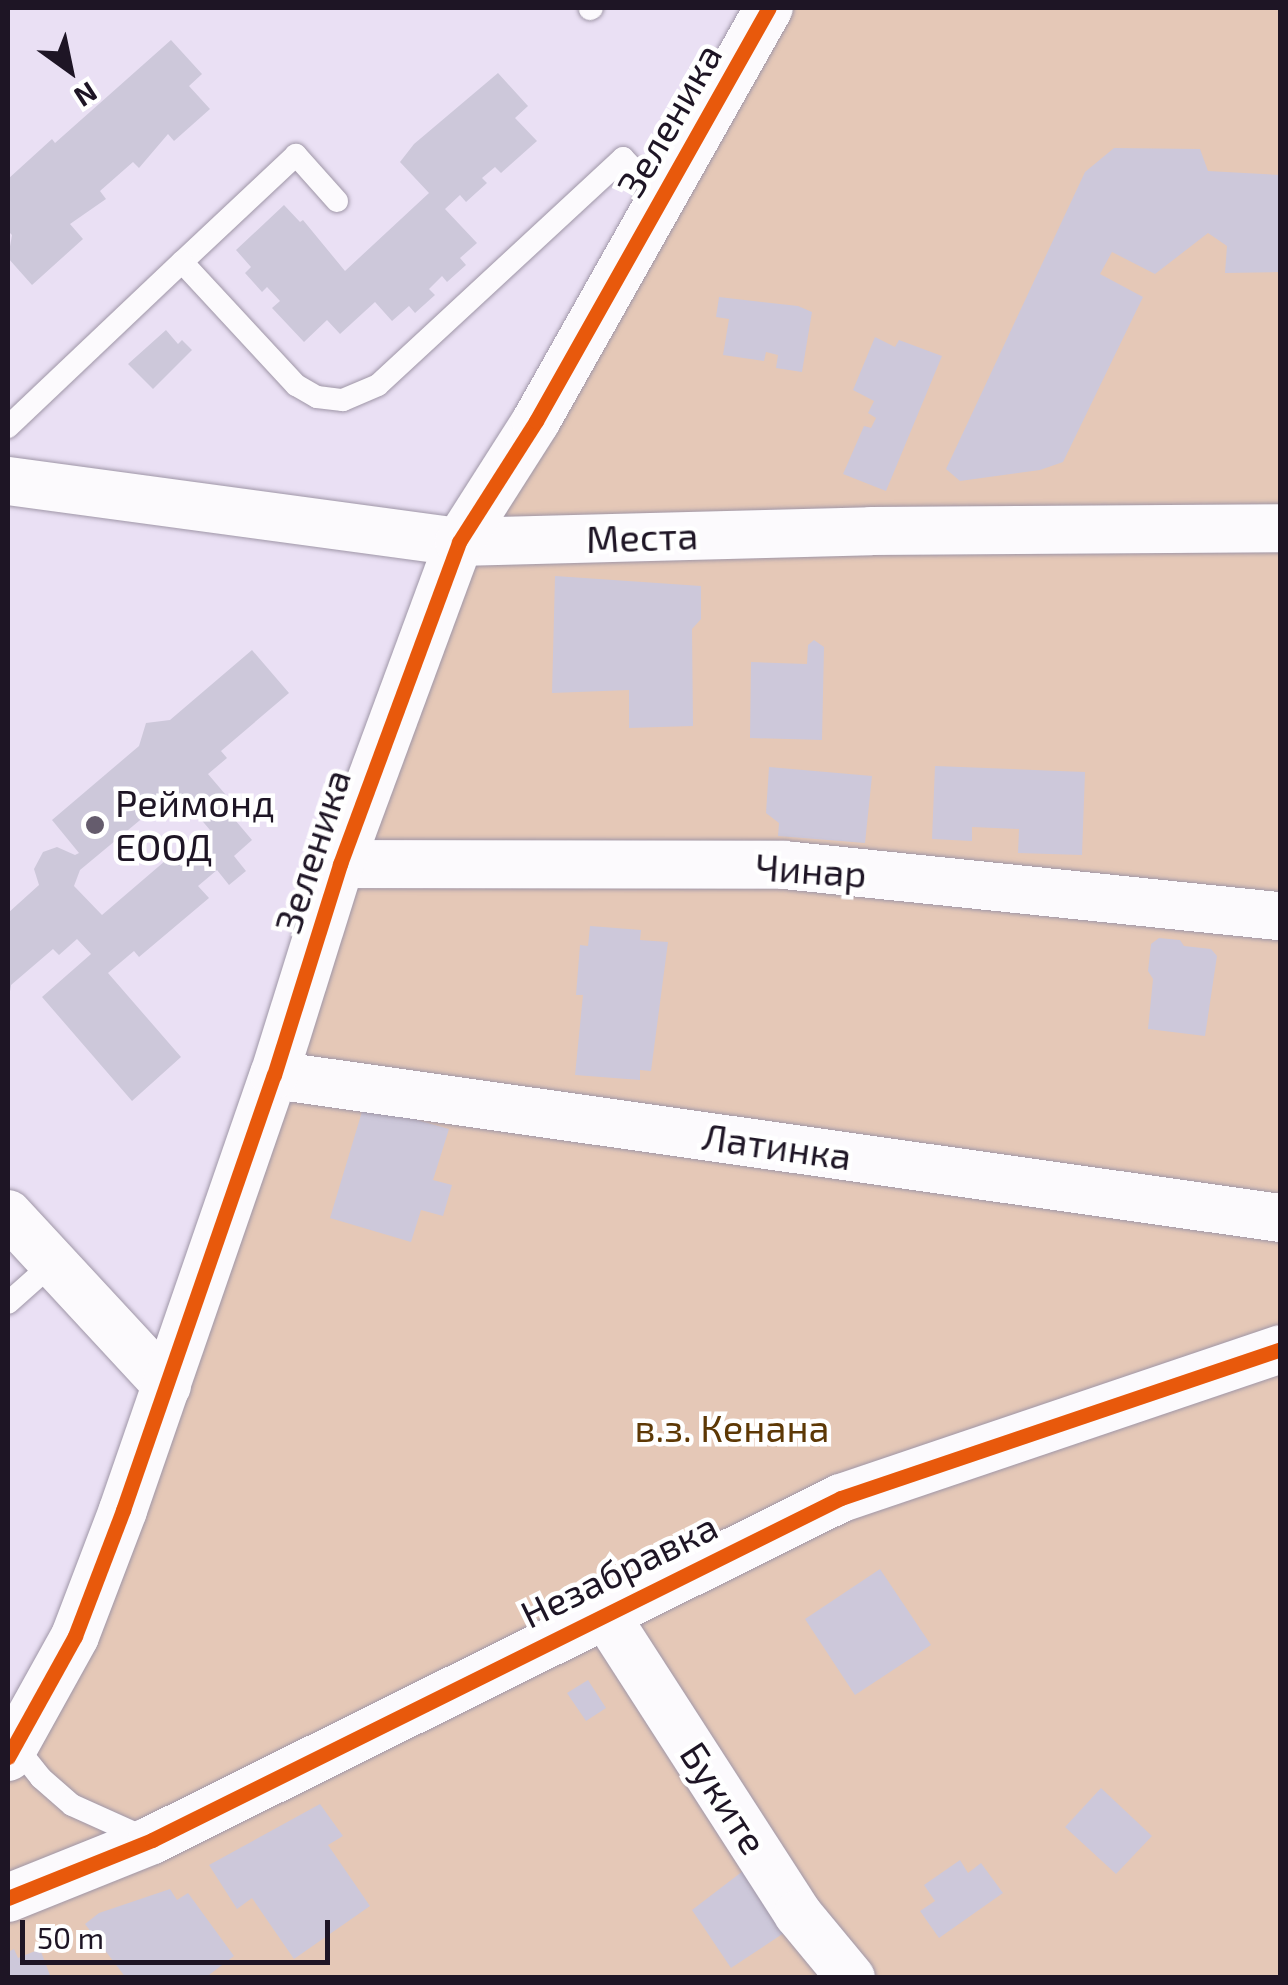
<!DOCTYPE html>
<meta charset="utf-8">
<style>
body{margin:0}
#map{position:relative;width:1288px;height:1985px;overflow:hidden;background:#eae0f4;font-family:"Exo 2",sans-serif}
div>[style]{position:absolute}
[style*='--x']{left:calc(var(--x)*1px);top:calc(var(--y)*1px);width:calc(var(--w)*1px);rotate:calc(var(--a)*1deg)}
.green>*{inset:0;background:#e5c8b7}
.building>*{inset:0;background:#cdc8da}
.roads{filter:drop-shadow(0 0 2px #9f96a7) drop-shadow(0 0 2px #9f96a7)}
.lane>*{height:22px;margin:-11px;padding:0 11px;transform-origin:11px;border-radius:11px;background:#fcfafd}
.street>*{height:48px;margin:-24px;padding:0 24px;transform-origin:24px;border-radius:24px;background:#fcfafd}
.cycleway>*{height:15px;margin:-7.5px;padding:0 7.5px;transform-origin:7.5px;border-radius:7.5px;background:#e8590c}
.dots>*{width:28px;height:28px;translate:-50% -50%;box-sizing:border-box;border:5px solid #fff;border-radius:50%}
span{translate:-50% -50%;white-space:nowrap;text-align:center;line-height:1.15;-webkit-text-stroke:9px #fff;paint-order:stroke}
.street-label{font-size:38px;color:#1e1525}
.poi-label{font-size:38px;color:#1e1525}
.left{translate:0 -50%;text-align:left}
.park-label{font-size:38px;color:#5d3805}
.frame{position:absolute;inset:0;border:10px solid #1e1525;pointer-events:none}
.north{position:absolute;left:20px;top:20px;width:100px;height:100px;-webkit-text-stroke:8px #fff;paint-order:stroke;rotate:147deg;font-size:28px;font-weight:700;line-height:40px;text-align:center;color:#1e1525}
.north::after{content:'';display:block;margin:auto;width:35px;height:45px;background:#1e1525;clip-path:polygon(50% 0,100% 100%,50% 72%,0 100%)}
.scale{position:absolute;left:20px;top:1920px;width:310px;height:45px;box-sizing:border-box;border:5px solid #1e1525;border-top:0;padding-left:12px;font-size:30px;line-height:35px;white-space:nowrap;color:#1e1525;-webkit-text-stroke:8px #fff;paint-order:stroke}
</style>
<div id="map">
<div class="green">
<i style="clip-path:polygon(769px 8px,1280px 8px,1280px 1977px,8px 1978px,8px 1757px,459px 542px)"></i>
</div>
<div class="building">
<i style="clip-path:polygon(171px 40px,202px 74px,189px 86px,210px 109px,174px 141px,168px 134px,139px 168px,133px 162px,100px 191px,106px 199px,70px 224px,83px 239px,32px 285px,8px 258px,12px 235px,8px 231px,8px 179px,52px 139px,55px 143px)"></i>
<i style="clip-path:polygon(498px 73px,528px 106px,515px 118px,537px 141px,501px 173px,495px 167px,482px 178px,487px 183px,466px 202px,460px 195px,445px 209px,477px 243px,460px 258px,466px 265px,447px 282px,442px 276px,429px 289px,435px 295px,415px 313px,409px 306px,392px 321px,375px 302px,340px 334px,327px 320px,304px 342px,272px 308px,280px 301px,267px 287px,262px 292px,245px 273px,251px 267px,236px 250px,284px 205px,300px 222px,303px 220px,345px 271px,429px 193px,400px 162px,414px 144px)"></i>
<i style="clip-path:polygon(1114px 148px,1200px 149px,1208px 171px,1280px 175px,1280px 272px,1225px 273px,1227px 246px,1208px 233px,1155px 274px,1112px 252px,1100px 274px,1143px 297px,1063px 462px,1040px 470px,960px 481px,946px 469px,1085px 172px)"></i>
<i style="clip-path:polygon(719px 297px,798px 306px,812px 312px,802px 372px,776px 368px,778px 355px,766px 352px,764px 361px,723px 355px,729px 319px,716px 317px)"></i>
<i style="clip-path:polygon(166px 330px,178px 344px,182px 340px,192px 350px,153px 389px,128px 364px)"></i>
<i style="clip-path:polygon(875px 337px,895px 347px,899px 340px,942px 356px,886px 491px,843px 474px,864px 426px,871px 428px,876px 418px,868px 413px,874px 401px,853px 390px)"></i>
<i style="clip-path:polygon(555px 576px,701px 586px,701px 619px,692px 629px,693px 726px,629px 728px,629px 690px,552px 693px)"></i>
<i style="clip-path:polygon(814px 640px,824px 647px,822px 740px,750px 738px,751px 662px,807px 664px,808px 645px)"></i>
<i style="clip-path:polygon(evenodd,252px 650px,289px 693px,221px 751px,227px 758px,208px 774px,237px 808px,230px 814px,252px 840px,234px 856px,246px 871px,229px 885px,217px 870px,198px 886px,209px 898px,139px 957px,134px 951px,108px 973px,181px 1057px,132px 1101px,42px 997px,91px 954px,77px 939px,59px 955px,53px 949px,11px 985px,8px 1005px,8px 913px,39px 885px,34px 869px,43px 852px,57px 847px,75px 855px,79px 853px,52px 820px,139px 746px,146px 723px,170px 720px,252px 650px,181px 796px,210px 830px,176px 859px,172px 855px,102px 915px,74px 886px,80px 870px,157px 806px,162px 812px,181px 796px)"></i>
<i style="clip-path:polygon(935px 766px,1085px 772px,1082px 855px,1018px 853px,1019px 829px,972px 827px,972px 841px,932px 839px)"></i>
<i style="clip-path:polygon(769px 767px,872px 776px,865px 843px,778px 836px,779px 823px,766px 813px)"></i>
<i style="clip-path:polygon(590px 926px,641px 930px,640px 940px,668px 942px,651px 1071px,640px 1070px,640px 1080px,575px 1075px,583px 995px,576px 995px,580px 945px,588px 946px)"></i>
<i style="clip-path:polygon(1159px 938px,1180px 940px,1184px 946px,1211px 949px,1217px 956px,1205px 1036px,1148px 1029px,1153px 979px,1148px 971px,1151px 944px)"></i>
<i style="clip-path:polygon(364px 1105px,449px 1129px,433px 1180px,452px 1185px,443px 1216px,421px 1210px,411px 1242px,330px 1218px)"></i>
<i style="clip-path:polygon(880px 1569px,931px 1645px,855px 1695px,805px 1619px)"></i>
<i style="clip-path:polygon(588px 1680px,606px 1708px,586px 1721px,567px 1693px)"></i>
<i style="clip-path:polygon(1101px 1788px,1152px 1836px,1116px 1874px,1065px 1827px)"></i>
<i style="clip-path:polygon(320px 1804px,343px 1836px,328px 1845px,370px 1906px,294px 1959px,252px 1898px,237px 1909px,209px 1865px)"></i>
<i style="clip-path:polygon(960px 1860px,968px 1873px,981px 1863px,1003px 1893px,939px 1938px,920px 1911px,935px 1901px,924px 1885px)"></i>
<i style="clip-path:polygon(756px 1861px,799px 1923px,731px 1968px,692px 1910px)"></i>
<i style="clip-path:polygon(170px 1889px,177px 1900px,188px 1893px,234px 1956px,205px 1978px,126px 1978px,85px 1924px,99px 1913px)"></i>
<i style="clip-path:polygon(14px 1949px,18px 1958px,40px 1949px,51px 1978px,8px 1978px,8px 1952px)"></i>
</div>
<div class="roads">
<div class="lane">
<i style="--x:590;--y:9;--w:2;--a:-27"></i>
<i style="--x:337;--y:201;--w:62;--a:-131.7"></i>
<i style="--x:296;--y:155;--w:156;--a:136.8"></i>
<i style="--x:182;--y:262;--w:168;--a:47.2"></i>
<i style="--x:296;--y:385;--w:24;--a:30"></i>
<i style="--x:317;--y:397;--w:26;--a:7"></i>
<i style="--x:343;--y:400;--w:38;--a:-23"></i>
<i style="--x:378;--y:385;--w:334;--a:-42.8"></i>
<i style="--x:623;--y:158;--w:55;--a:46.5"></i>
<i style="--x:8;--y:427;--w:240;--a:-43.5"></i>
<i style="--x:8;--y:1303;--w:59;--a:-41.6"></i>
<i style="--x:14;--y:1744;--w:43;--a:51.5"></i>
<i style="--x:41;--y:1778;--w:41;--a:41.1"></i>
<i style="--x:72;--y:1805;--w:78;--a:24.3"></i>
</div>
<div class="street">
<i style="--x:8;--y:481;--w:455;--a:7.7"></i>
<i style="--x:459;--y:542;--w:412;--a:-1.5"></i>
<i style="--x:871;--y:531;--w:409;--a:-0.4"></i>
<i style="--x:340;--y:864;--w:444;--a:0.1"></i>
<i style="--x:784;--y:865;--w:499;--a:5.9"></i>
<i style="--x:274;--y:1075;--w:1016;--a:8.09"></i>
<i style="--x:8;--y:1214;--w:234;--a:47.2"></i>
<i style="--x:604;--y:1613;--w:358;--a:57.2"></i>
<i style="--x:798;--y:1914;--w:83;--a:50.4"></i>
<i style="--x:8;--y:1757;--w:138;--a:-61"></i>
<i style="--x:75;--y:1636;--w:135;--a:-69.1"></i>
<i style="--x:123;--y:1510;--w:460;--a:-70.9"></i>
<i style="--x:274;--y:1075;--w:221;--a:-72.6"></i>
<i style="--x:340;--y:864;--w:343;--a:-69.7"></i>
<i style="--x:459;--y:542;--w:143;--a:-57.5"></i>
<i style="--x:536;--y:421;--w:474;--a:-60.6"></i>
<i style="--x:8;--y:1898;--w:155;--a:-21.9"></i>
<i style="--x:152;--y:1840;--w:769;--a:-26.4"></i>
<i style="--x:841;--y:1498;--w:464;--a:-18.7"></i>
</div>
</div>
<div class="cycleway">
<i style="--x:8;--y:1757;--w:138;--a:-61"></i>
<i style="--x:75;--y:1636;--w:135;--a:-69.1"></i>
<i style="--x:123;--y:1510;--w:460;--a:-70.9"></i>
<i style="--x:274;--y:1075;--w:221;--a:-72.6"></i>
<i style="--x:340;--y:864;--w:343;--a:-69.7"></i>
<i style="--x:459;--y:542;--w:143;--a:-57.5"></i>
<i style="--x:536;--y:421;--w:474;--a:-60.6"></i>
<i style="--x:8;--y:1898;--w:155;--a:-21.9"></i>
<i style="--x:152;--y:1840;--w:769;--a:-26.4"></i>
<i style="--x:841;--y:1498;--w:464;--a:-18.7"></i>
</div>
<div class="dots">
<i style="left:95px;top:825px;background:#655c6d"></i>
</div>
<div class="street-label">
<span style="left:669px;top:120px;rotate:-60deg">Зеленика</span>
<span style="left:642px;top:537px;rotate:-2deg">Места</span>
<span style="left:312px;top:851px;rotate:-72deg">Зеленика</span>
<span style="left:811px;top:870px;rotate:4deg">Чинар</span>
<span style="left:777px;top:1146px;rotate:8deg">Латинка</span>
<span style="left:619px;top:1570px;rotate:-26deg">Незабравка</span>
<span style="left:724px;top:1798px;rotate:57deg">Буките</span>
</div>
<div class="poi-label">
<span class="left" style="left:115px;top:825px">Реймонд<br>ЕООД</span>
</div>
<div class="park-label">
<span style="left:732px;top:1428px">в.з. Кенана</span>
</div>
<div class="frame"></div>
<div class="north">N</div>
<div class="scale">50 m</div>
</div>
